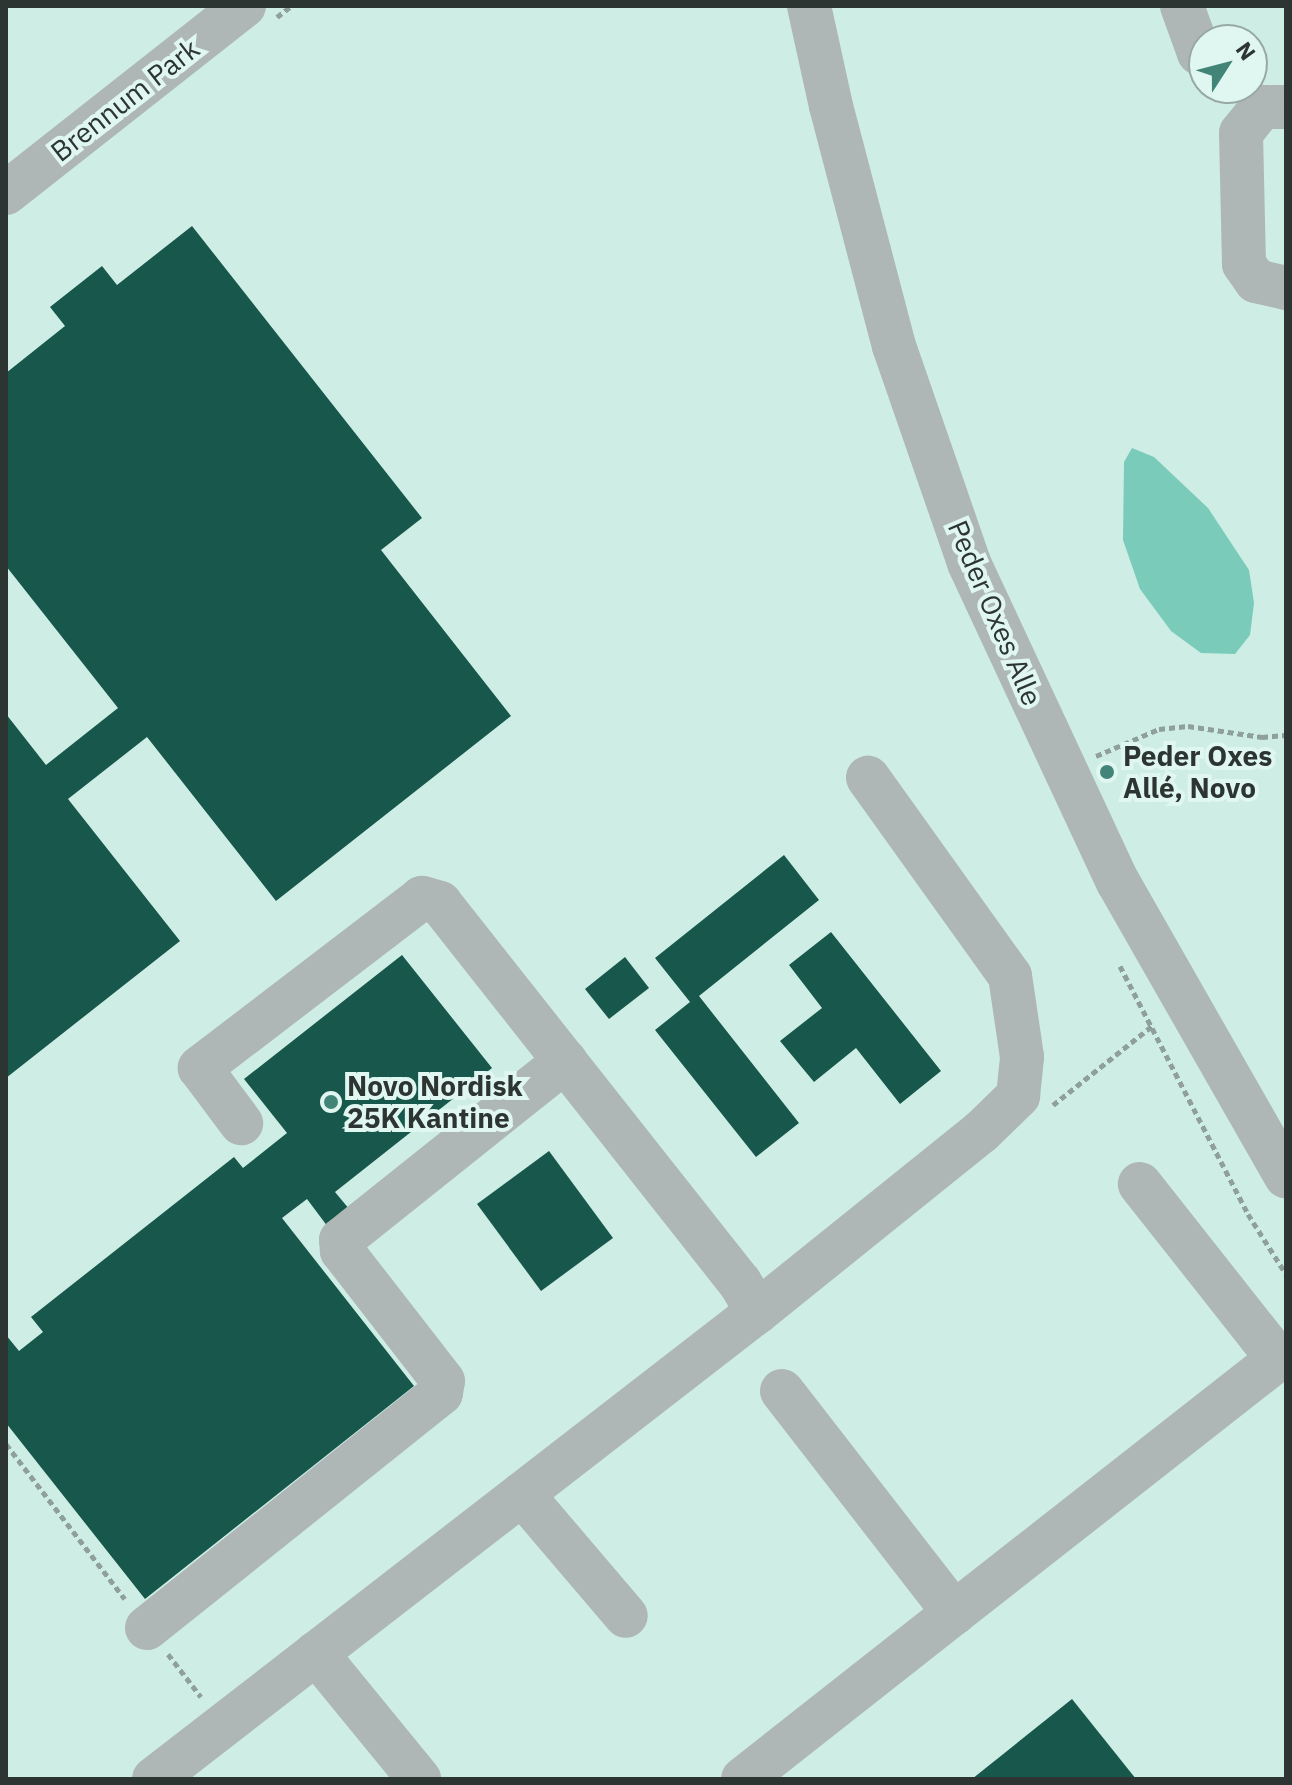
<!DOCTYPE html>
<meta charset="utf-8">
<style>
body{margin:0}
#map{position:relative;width:1292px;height:1785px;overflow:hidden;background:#e0f6f0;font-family:"IBM Plex Sans",sans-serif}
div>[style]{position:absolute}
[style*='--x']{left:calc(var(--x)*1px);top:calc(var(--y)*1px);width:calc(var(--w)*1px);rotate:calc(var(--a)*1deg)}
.built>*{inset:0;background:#ceede5}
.water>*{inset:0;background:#7bcbba}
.building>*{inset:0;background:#17574c}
.path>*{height:5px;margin-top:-2.5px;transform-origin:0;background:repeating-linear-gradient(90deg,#8f9f9b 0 6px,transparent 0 10px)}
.minor>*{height:44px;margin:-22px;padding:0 22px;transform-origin:22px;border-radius:22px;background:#aeb7b5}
.dots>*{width:22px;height:22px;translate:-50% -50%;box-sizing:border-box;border:4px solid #e0f6f0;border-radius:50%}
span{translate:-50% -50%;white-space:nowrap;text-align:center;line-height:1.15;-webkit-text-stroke:8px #e0f6f0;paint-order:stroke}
.street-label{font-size:28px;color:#2d3533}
.poi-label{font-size:28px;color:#2d3533;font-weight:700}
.left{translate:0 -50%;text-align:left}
.frame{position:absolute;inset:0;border:8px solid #2d3533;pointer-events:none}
.north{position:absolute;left:1188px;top:24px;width:80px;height:80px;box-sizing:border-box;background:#e0f6f0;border:2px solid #98a9a4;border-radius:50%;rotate:54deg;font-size:22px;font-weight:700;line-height:32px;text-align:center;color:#2d3533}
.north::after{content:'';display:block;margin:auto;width:28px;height:36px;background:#428578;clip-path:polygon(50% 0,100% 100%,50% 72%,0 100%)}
</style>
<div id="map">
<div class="built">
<i style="clip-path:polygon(evenodd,6px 6px,1286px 6px,1286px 1779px,6px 1779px,6px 6px,1204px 40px,1252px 40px,1252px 88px,1204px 88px,1204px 40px)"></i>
</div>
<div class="water">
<i style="clip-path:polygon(1132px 448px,1154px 457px,1208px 508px,1249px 570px,1254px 603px,1250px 635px,1235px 654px,1201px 653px,1171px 631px,1140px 589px,1123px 540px,1124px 462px)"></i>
</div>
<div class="building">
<i style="clip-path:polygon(192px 226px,422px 518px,381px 550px,511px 716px,276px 901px,147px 737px,68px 799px,180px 941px,6px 1078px,6px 714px,46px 765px,118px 708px,6px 566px,6px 373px,65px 326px,50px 307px,102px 266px,117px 285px)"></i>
<i style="clip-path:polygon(784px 855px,819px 900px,699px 996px,799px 1123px,756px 1157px,655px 1030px,690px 1002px,655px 958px)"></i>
<i style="clip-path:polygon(831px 932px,941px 1071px,900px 1104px,856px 1048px,814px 1082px,780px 1041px,822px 1008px,789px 965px)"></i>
<i style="clip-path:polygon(402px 955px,492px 1068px,335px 1192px,350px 1210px,328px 1227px,307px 1199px,282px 1218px,414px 1386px,145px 1599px,6px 1423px,6px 1335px,19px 1351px,43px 1332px,31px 1317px,234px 1157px,243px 1168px,287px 1133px,244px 1079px)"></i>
<i style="clip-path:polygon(625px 957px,649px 988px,609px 1019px,585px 989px)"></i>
<i style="clip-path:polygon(549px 1151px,613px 1238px,541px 1291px,477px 1204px)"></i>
<i style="clip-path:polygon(1072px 1699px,1136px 1779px,972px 1779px)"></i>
</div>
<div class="path">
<i style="--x:277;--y:17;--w:18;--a:-38"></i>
<i style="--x:1096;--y:756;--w:69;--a:-23.2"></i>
<i style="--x:1159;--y:729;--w:29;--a:-6"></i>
<i style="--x:1188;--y:726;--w:75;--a:8.5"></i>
<i style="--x:1262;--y:737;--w:24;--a:-5"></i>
<i style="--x:1120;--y:966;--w:279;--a:62.7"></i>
<i style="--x:1248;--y:1214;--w:71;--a:57.7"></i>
<i style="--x:1053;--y:1105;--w:127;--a:-38.6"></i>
<i style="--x:6;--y:1444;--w:195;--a:52.5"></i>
<i style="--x:168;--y:1654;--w:54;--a:52.5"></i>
</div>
<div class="minor">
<i style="--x:809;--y:6;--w:102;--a:77.6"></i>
<i style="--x:831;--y:106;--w:248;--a:75.3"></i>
<i style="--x:894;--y:346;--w:230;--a:70.9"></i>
<i style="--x:969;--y:563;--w:352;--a:65"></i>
<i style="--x:1118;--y:882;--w:339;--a:60.3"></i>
<i style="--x:1182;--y:6;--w:50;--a:70.1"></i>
<i style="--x:1199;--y:53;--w:5;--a:22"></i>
<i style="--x:1286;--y:107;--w:24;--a:180"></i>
<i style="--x:1262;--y:107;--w:33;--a:129"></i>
<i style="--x:1241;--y:133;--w:131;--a:88.7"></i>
<i style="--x:1244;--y:264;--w:21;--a:55"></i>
<i style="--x:1256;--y:281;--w:31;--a:13"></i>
<i style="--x:6;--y:193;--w:303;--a:-38.2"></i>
<i style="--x:757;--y:1312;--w:287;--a:-38.8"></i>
<i style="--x:981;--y:1132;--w:52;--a:-44.2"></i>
<i style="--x:1018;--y:1096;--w:39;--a:-84"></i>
<i style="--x:1022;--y:1057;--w:82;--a:-98.4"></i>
<i style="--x:1010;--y:976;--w:244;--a:-125.6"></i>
<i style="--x:782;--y:1391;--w:281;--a:52.2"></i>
<i style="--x:954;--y:1613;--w:412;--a:-38.1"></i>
<i style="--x:1278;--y:1359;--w:223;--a:-128.3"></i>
<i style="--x:522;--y:1494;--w:160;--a:49.6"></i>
<i style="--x:147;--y:1628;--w:376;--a:-38.6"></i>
<i style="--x:441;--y:1393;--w:12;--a:-81"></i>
<i style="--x:443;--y:1381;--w:165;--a:-127.8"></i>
<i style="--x:342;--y:1251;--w:11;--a:-95"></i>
<i style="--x:341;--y:1240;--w:287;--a:-38.6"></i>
<i style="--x:316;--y:1653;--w:163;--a:50.7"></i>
<i style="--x:154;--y:1779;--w:763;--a:-37.76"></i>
<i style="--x:757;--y:1312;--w:34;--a:-120"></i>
<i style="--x:740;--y:1283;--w:484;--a:-128.3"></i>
<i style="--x:440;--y:903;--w:19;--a:-164"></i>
<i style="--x:422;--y:898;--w:280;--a:142.6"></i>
<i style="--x:200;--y:1068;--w:69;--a:53.3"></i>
<i style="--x:743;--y:1779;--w:268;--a:-38.2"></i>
</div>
<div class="dots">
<i style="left:1107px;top:772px;background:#428578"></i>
<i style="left:331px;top:1102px;background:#428578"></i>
</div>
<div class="street-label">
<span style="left:125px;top:100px;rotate:-38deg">Brennum Park</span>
<span style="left:995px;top:613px;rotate:67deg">Peder Oxes Alle</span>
</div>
<div class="poi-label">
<span class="left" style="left:1123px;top:772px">Peder Oxes<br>Allé, Novo</span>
<span class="left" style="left:347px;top:1102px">Novo Nordisk<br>25K Kantine</span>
</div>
<div class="frame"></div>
<div class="north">N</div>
</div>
